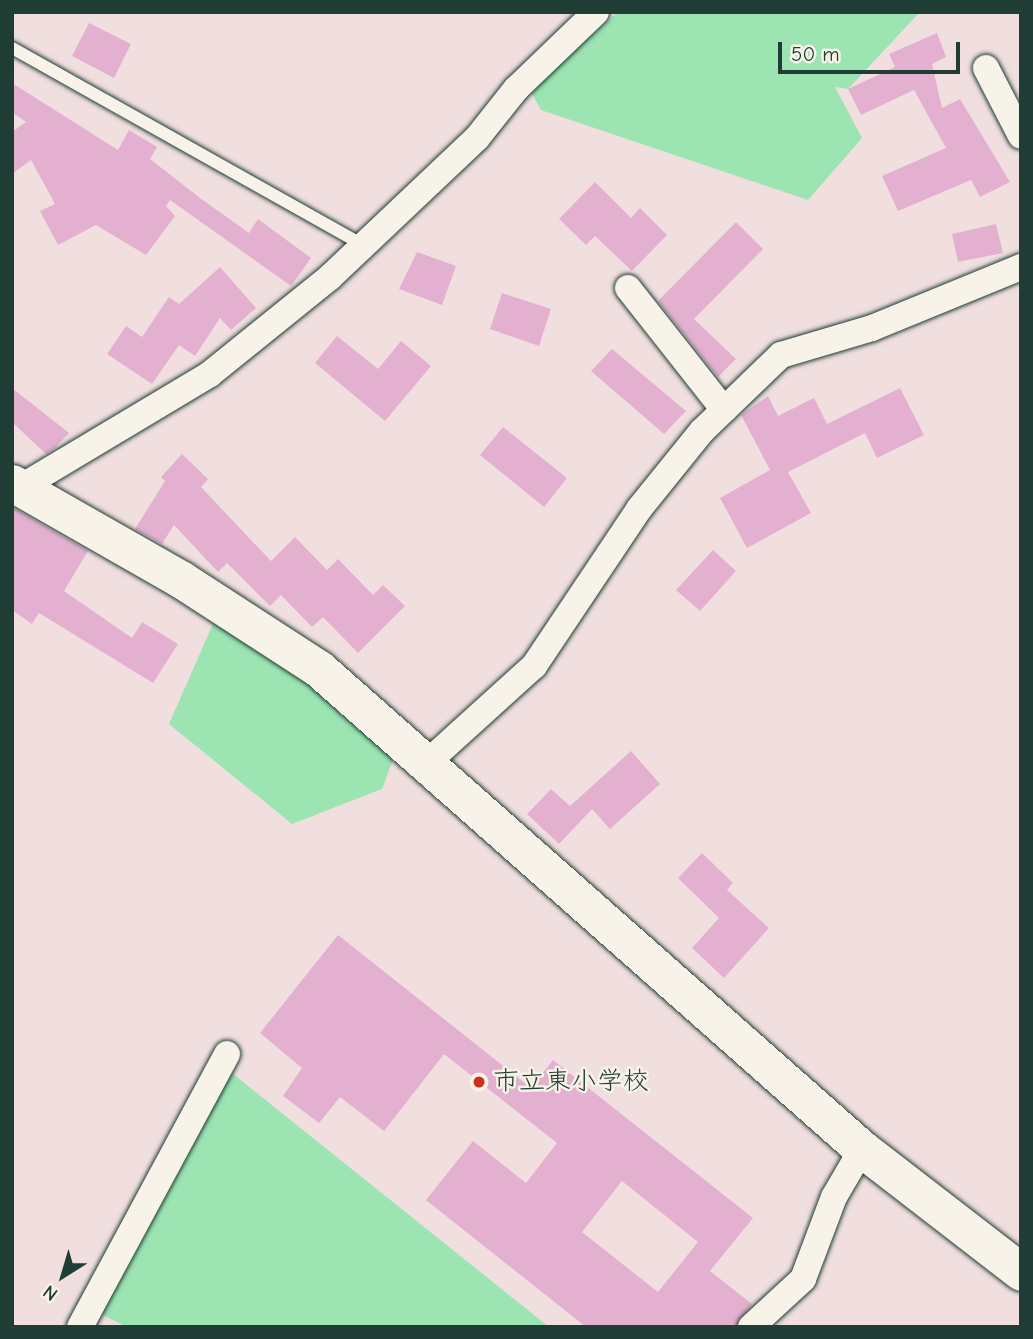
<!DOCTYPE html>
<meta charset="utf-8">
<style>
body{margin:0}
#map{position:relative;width:1033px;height:1339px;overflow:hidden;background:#f1dfe0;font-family:"Comic Neue","Klee One",sans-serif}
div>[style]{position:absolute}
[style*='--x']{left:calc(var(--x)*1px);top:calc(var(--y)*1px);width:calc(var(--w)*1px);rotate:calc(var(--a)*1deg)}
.green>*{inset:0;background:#9ce5b3}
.building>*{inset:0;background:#e3b1cf}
.roads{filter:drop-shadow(0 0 2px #1f3d34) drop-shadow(0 0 2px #1f3d34)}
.lane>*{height:12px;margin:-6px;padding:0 6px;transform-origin:6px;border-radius:6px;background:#f7f3e8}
.street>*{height:26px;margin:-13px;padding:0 13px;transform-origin:13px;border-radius:13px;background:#f7f3e8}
.secondary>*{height:37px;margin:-18.5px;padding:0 18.5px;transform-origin:18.5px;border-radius:18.5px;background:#f7f3e8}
.dots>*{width:19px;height:19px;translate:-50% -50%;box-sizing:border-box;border:4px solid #f7f3e8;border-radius:50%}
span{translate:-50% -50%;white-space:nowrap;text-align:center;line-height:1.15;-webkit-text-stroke:5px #f7f3e8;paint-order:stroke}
.poi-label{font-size:26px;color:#1f3d34}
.left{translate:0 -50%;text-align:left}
.frame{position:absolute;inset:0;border:14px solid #1f3d34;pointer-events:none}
.north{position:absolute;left:28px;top:1241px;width:70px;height:70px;-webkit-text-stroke:5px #f7f3e8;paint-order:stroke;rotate:217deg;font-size:19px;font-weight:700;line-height:28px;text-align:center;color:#1f3d34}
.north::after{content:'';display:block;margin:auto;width:24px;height:32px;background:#1f3d34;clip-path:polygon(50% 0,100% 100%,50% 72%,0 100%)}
.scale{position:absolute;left:778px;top:42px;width:182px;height:32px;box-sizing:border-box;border:4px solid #1f3d34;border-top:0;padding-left:9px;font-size:21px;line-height:24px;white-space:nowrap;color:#1f3d34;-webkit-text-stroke:5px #f7f3e8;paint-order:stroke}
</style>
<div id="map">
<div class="green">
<i style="clip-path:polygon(618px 12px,920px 12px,848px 89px,835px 87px,862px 138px,808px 200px,541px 110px,530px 90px)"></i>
<i style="clip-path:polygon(216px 617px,397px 749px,382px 789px,292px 824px,169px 724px)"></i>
<i style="clip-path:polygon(222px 1065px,549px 1327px,127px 1327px,89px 1308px)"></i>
</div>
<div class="building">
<i style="clip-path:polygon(89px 23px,131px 44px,114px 78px,72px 56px)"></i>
<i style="clip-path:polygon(937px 33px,946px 57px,932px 64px,942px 108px,960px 99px,1010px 182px,980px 197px,971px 180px,898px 211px,882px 176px,946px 148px,914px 90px,861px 115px,848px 89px,895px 67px,889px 54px)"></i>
<i style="clip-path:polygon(12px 83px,118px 150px,129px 130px,157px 147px,150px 159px,200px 198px,249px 233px,258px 219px,311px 258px,291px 286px,170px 200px,166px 206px,175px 216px,146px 255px,96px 225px,58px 245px,40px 211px,55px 204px,31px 160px,12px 174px,12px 132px,26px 122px,12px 112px)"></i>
<i style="clip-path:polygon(595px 182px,631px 218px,640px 208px,667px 235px,632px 271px,595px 236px,586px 245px,559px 219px)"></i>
<i style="clip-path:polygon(736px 222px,763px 249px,694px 319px,736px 359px,718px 377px,658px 301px)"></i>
<i style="clip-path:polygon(996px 224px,1003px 253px,958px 262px,952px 234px)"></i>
<i style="clip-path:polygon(417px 252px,456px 266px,442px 305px,399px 289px)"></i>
<i style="clip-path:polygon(220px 267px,256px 308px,231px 330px,220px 318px,195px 356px,179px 345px,152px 384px,107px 354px,126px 326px,142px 337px,169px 297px,179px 304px)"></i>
<i style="clip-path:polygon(502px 293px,551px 309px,539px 346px,490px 329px)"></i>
<i style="clip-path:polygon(337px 336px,378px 369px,401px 341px,431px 366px,385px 421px,315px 363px)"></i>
<i style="clip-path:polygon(612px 349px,686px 411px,664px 434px,591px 371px)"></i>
<i style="clip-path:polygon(12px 388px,69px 433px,55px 448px,46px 454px,12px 422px)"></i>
<i style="clip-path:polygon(900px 388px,924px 435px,877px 458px,865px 433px,788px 472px,811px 513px,747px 548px,720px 498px,770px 470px,741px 415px,768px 396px,778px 416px,814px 398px,827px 424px)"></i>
<i style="clip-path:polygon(503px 427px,567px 478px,544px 507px,480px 455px)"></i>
<i style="clip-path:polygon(182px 454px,208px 479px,201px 487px,271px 561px,295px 537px,327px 570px,338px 559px,373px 595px,383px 585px,405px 606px,358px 653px,323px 617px,312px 627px,281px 595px,270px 606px,227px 563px,218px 572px,174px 525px,162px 544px,135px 529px,165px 481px,161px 477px)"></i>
<i style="clip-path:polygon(12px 507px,88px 551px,64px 591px,132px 638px,142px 622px,178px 644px,153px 683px,39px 613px,32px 624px,12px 610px)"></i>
<i style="clip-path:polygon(713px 550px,736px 571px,700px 611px,676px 590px)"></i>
<i style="clip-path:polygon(631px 751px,660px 784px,610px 829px,592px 809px,559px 844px,527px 814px,551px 789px,570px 806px)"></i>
<i style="clip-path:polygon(702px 853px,733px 883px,727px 890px,769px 928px,724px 978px,692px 948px,719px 918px,678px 878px)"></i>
<i style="clip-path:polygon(evenodd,338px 935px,531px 1088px,553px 1060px,753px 1218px,710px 1271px,752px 1304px,736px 1327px,586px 1327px,426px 1200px,473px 1141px,526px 1183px,557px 1143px,444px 1054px,384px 1131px,340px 1097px,319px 1123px,283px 1096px,302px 1068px,260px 1033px,338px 935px,622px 1181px,698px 1242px,658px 1292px,582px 1232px,622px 1181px)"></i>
</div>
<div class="roads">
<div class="lane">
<i style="--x:12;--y:48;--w:398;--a:29.3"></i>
</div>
<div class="street">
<i style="--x:986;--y:68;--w:76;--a:62.8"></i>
<i style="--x:628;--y:288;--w:155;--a:51.8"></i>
<i style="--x:23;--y:486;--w:218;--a:-30.9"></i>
<i style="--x:210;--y:374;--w:154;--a:-38.9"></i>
<i style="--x:330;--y:277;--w:202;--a:-43.4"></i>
<i style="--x:477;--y:138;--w:63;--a:-51.5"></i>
<i style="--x:516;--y:89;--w:111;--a:-43.9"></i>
<i style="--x:428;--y:762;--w:143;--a:-42.2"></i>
<i style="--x:534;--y:666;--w:189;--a:-56.2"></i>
<i style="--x:639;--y:509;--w:100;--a:-51.1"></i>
<i style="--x:702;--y:431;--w:110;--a:-43.9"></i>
<i style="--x:781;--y:355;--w:95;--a:-16.5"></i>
<i style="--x:872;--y:328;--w:161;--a:-22.3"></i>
<i style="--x:80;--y:1327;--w:310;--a:-61.7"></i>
<i style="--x:751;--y:1327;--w:71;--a:-42.7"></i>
<i style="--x:803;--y:1279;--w:88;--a:-69.3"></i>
<i style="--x:834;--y:1197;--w:56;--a:-59.7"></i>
</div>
<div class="secondary">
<i style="--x:12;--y:483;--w:196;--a:29.7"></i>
<i style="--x:182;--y:580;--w:163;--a:33"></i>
<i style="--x:319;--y:669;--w:725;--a:41.48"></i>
<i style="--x:862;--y:1149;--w:201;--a:37.7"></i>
</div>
</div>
<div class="dots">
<i style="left:479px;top:1082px;background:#c8321e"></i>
</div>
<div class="poi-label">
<span class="left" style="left:493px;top:1082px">市立東小学校</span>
</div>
<div class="frame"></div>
<div class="north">N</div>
<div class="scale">50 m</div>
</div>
